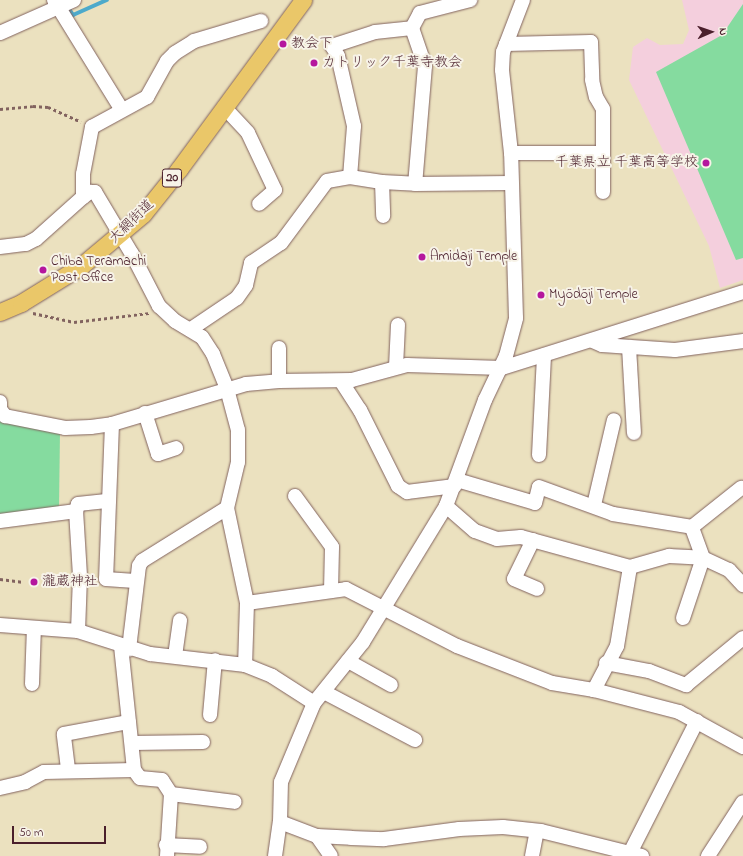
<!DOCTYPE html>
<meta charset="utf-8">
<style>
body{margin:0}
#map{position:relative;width:743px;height:856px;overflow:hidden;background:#ebe1bf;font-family:"Indie Flower","Klee One",sans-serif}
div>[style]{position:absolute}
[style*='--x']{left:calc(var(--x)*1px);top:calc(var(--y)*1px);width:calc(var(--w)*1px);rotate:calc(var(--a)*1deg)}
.built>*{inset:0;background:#f4cfdd}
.green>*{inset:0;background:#85db9f}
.stream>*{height:4px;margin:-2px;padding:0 2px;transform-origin:2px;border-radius:2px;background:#4daacb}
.path>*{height:2.5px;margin-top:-1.25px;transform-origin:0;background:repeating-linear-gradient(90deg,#82635f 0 3px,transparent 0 6px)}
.roads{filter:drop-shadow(0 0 1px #82635f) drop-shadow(0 0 1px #82635f)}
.minor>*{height:14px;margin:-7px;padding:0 7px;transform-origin:7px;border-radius:7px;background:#fff}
.major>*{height:17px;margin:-8.5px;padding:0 8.5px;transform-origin:8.5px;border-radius:8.5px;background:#eac769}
.dots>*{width:11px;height:11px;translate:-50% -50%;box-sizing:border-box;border:2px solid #f7f3e8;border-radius:50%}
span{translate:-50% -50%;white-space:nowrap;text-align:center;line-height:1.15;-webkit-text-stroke:4px #f7f3e8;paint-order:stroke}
.shield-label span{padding:1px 3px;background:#f7f3e8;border:1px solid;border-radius:3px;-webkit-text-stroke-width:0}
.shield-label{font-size:13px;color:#4a1f2b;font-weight:700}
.poi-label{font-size:14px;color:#4a1f2b}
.left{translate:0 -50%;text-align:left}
.right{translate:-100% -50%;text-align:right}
.street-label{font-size:14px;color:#4a1f2b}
.north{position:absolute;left:691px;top:12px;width:40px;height:40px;-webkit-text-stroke:3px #f7f3e8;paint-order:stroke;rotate:88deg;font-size:11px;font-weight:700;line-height:16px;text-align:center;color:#4a1f2b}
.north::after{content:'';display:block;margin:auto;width:14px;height:18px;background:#4a1f2b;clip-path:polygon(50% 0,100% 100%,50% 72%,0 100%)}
.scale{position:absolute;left:12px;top:826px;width:94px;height:18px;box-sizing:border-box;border:2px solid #4a1f2b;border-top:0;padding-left:5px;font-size:12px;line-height:14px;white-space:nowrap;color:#4a1f2b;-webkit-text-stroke:3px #f7f3e8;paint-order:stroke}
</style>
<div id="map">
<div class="built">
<i style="clip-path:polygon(682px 0,743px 0,743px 280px,720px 288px,709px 246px,629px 80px,633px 47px,647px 38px,660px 45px,683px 44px,689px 30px)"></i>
</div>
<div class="green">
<i style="clip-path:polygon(743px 4px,743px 258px,736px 260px,656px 72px,722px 35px)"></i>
<i style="clip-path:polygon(0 417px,60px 431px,59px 511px,0 515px)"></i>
</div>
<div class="stream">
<i style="--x:67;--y:6;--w:11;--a:56"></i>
<i style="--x:73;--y:15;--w:37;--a:-24"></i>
</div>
<div class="path">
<i style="--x:0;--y:109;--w:33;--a:-5"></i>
<i style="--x:33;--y:106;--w:15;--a:4"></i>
<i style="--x:48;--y:107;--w:36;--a:24"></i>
<i style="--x:33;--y:313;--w:42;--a:12.4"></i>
<i style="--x:74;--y:322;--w:77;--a:-6.8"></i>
<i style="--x:0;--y:579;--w:24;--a:7"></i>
</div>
<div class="roads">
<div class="minor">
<i style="--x:54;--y:0;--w:129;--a:58.3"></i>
<i style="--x:412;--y:28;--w:40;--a:71.1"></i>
<i style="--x:425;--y:66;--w:118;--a:94.8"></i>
<i style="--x:0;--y:33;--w:81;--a:-24"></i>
<i style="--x:506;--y:44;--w:85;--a:-1.3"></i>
<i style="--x:591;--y:42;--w:38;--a:88"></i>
<i style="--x:592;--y:80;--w:17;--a:77"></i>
<i style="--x:596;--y:97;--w:14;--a:60"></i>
<i style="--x:603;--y:109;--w:83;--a:90"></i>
<i style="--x:224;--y:107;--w:35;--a:47"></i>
<i style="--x:248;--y:133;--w:63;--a:64.7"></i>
<i style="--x:275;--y:190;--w:21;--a:139"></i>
<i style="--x:511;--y:153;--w:92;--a:0"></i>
<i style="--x:350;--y:177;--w:51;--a:-85.5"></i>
<i style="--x:354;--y:126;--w:72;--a:-102.9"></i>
<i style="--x:338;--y:56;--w:12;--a:-121"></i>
<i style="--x:332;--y:46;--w:45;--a:-18"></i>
<i style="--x:375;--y:32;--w:37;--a:-6"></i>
<i style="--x:412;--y:28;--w:17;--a:-62"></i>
<i style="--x:420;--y:13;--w:52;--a:-14.6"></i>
<i style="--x:382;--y:182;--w:34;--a:88"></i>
<i style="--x:83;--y:197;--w:9;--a:-36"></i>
<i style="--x:90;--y:192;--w:5;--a:0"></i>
<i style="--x:95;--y:192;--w:72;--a:59.2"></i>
<i style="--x:132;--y:254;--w:59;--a:62.6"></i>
<i style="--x:159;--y:306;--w:22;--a:43"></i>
<i style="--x:175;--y:321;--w:31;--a:31"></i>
<i style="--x:202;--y:337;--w:20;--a:57"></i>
<i style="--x:213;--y:354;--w:38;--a:68"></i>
<i style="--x:227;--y:389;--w:42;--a:75"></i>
<i style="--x:238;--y:430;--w:32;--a:90"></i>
<i style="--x:238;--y:462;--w:47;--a:103.4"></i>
<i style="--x:227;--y:508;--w:100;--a:148.1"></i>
<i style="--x:142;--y:561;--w:6;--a:121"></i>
<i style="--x:139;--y:566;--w:84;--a:96.9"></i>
<i style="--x:0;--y:247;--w:26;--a:-7"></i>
<i style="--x:26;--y:244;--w:11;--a:-27"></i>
<i style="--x:36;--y:239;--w:63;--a:-41.8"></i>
<i style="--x:83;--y:197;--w:23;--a:-90"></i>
<i style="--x:83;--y:174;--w:48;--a:-79.2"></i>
<i style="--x:92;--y:127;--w:63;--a:-28.6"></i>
<i style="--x:147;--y:97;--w:41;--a:-60.9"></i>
<i style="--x:167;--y:61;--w:11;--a:-45"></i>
<i style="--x:175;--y:53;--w:22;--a:-32"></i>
<i style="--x:194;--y:41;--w:70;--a:-16.6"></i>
<i style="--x:191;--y:329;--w:55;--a:-34"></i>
<i style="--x:237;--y:298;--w:16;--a:-55"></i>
<i style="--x:246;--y:285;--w:23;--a:-77"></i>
<i style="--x:251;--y:263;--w:36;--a:-34"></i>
<i style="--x:281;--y:243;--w:77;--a:-53.4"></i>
<i style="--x:327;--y:181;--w:23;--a:-10"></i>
<i style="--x:350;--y:177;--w:32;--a:9"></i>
<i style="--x:382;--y:182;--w:33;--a:3"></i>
<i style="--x:415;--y:184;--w:96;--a:-0.6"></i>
<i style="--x:593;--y:341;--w:10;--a:24"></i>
<i style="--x:602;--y:345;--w:73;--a:3.9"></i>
<i style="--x:675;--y:350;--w:69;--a:-7.5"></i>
<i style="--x:629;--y:347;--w:86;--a:86.7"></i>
<i style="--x:279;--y:348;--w:33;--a:90"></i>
<i style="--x:396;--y:367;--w:42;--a:-87.3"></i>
<i style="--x:341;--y:381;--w:35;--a:57"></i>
<i style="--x:360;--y:410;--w:85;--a:63.4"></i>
<i style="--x:398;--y:486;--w:11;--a:34"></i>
<i style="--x:407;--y:492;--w:48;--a:-7.1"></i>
<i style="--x:0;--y:402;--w:7;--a:90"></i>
<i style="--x:0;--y:409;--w:9;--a:54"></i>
<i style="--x:5;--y:416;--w:61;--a:11.3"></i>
<i style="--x:65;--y:428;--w:26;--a:-2"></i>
<i style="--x:91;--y:427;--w:21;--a:-8"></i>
<i style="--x:112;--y:424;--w:140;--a:-16.6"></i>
<i style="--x:246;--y:384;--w:33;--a:-5"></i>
<i style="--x:279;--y:381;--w:73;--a:-0.8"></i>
<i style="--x:352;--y:380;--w:57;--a:-15.3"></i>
<i style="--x:407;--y:365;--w:95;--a:1.8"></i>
<i style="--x:502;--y:368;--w:253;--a:-17.5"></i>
<i style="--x:145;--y:413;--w:43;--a:72.4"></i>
<i style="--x:158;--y:454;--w:19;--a:-18"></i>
<i style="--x:112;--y:424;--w:155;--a:92.2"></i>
<i style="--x:106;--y:579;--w:29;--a:4"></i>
<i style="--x:539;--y:455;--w:100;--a:-87.1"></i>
<i style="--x:457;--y:480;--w:81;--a:16.4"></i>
<i style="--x:535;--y:503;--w:16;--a:-76"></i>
<i style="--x:539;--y:487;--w:79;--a:20"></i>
<i style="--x:613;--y:514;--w:80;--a:9.3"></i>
<i style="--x:295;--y:496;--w:63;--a:54"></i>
<i style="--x:332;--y:547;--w:44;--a:91.3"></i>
<i style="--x:594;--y:505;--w:87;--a:-76.8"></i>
<i style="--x:446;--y:506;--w:38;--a:41"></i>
<i style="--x:475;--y:531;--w:23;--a:20"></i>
<i style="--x:497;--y:539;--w:24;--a:-5"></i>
<i style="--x:521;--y:537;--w:113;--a:15.4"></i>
<i style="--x:630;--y:567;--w:41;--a:-15.8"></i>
<i style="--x:669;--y:556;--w:34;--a:3"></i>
<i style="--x:703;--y:558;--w:29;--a:25"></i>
<i style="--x:729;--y:570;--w:21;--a:47"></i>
<i style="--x:227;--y:508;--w:97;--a:78.1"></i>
<i style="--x:247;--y:603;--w:62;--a:91.8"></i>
<i style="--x:0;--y:521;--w:77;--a:-7.5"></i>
<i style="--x:533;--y:540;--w:43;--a:116"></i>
<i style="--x:514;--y:579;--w:25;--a:23"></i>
<i style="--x:630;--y:567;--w:80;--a:99.3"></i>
<i style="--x:617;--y:646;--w:50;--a:117.6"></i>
<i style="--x:594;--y:690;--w:88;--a:14.5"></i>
<i style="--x:679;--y:712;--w:73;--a:28.7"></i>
<i style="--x:247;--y:603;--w:100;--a:-8"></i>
<i style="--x:346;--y:589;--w:125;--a:27.2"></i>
<i style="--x:457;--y:646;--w:102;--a:21.3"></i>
<i style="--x:552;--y:683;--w:43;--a:9.5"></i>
<i style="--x:683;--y:618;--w:63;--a:-71.6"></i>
<i style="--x:703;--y:558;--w:33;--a:-110"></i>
<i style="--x:692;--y:527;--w:63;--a:-38.5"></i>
<i style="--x:0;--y:625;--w:78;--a:4.4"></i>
<i style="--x:78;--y:631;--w:76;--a:17.7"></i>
<i style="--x:150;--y:654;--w:96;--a:6.6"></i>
<i style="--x:245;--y:665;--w:29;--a:22"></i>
<i style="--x:272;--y:676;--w:50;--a:32.7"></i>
<i style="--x:78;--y:631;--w:55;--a:-87.9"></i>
<i style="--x:80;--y:576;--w:65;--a:-93.5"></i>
<i style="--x:76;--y:511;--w:7;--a:-74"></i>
<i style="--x:78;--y:504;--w:31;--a:-6"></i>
<i style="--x:121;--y:646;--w:125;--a:84"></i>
<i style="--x:134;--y:770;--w:10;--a:53"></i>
<i style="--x:140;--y:778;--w:22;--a:5"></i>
<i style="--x:162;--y:780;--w:17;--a:57"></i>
<i style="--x:171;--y:794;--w:62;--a:93.7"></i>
<i style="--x:175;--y:656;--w:36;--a:-82"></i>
<i style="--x:348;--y:661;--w:49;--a:29.2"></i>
<i style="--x:606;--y:663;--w:44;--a:10.5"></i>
<i style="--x:649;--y:671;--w:40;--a:21"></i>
<i style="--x:686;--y:685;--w:74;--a:-39.5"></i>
<i style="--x:32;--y:684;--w:56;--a:-88"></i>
<i style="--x:324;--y:692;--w:103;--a:27.8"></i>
<i style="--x:210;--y:715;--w:55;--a:-84.8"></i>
<i style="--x:132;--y:743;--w:71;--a:-0.8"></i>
<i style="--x:68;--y:769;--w:35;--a:-97"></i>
<i style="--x:64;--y:734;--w:66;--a:-10.5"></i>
<i style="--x:0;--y:788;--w:26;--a:-13"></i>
<i style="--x:25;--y:782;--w:21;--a:-28"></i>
<i style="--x:44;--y:772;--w:90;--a:-1.3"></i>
<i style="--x:171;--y:794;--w:64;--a:7.1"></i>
<i style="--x:280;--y:822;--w:40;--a:21"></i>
<i style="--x:317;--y:836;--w:34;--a:3"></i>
<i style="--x:351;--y:838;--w:33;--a:2"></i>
<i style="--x:384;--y:839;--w:76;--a:-7.6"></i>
<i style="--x:459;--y:829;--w:44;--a:-2.6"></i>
<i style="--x:503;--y:827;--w:38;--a:6"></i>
<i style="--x:541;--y:831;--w:104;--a:13.9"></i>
<i style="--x:317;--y:836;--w:24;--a:55"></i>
<i style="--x:166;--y:845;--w:34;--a:3"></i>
<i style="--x:630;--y:853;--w:148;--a:-63.1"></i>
<i style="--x:275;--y:856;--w:34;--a:-82"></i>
<i style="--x:280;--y:822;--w:40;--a:-88.6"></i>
<i style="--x:281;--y:782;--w:86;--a:-67.3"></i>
<i style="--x:314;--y:703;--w:78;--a:-51.2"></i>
<i style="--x:363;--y:642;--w:159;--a:-58.6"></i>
<i style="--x:446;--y:506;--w:113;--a:-69.8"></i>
<i style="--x:485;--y:400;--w:49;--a:-64.5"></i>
<i style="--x:506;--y:356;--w:39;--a:-75"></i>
<i style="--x:516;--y:318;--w:165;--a:-91.7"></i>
<i style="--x:511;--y:153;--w:83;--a:-96.2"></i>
<i style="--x:502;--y:70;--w:18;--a:-87"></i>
<i style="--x:503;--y:52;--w:56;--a:-69"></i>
<i style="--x:532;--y:856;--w:25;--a:-79"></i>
<i style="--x:708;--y:856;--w:64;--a:-57.1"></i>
</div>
<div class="major">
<i style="--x:0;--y:312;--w:23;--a:-23"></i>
<i style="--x:21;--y:303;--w:70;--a:-31.7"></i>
<i style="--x:81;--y:266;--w:81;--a:-40"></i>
<i style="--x:143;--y:214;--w:58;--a:-51.3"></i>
<i style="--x:179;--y:169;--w:210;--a:-53.7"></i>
</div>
</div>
<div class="dots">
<i style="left:283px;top:44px;background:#b5179e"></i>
<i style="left:314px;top:63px;background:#b5179e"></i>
<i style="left:706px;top:163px;background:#b5179e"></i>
<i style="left:422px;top:257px;background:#b5179e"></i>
<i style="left:43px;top:270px;background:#b5179e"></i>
<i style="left:541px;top:295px;background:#b5179e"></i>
<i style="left:34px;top:582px;background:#b5179e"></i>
</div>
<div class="shield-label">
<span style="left:172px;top:178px">20</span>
</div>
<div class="poi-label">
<span class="left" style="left:291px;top:44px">教会下</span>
<span class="left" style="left:322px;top:63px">カトリック千葉寺教会</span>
<span class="right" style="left:698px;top:163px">千葉県立 千葉高等学校</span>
<span class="left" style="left:430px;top:257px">Amidaji Temple</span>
<span class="left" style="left:51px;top:270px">Chiba Teramachi<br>Post Office</span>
<span class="left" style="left:549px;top:295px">Myōdōji Temple</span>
<span class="left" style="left:42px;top:582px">瀧蔵神社</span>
</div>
<div class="street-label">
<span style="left:132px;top:222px;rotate:-44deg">大網街道</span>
</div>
<div class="north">N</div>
<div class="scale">50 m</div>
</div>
